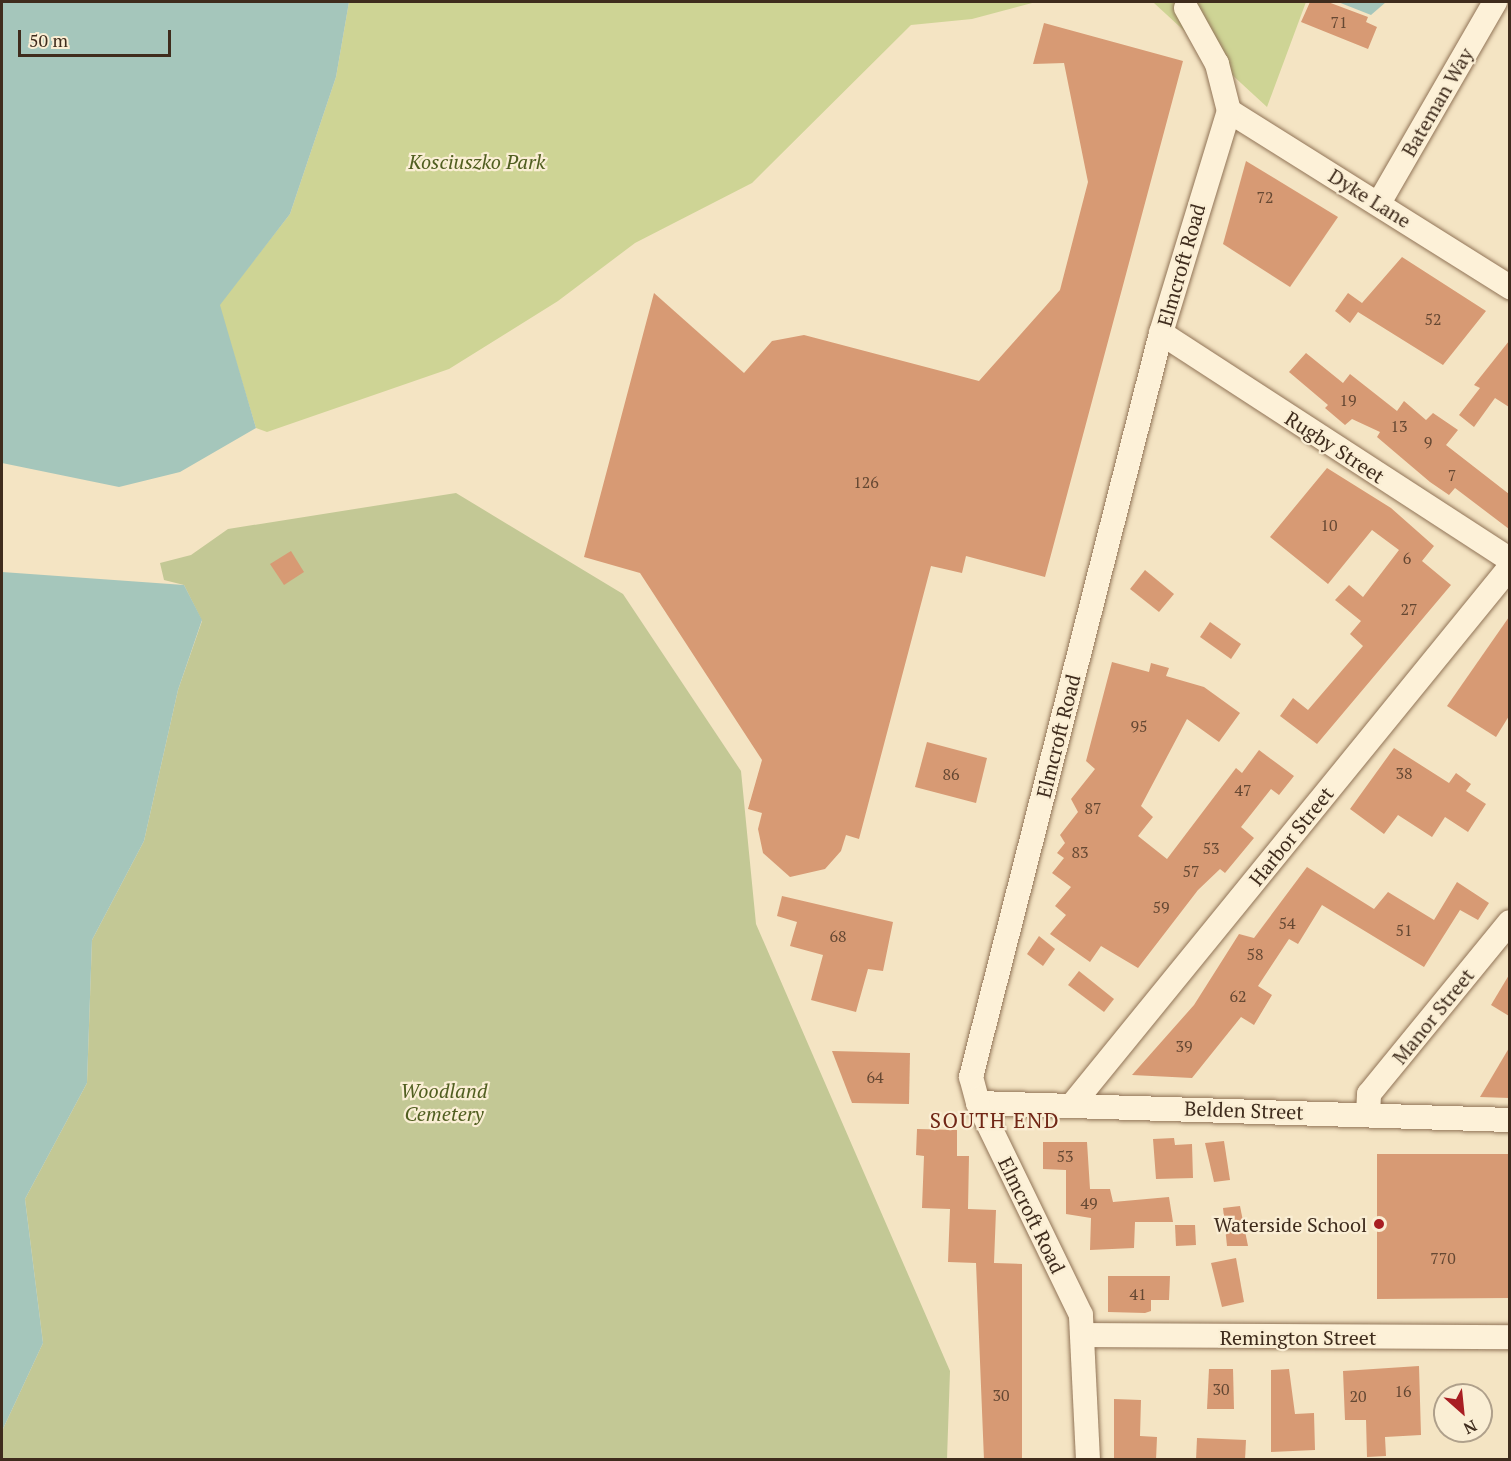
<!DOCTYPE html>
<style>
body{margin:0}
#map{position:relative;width:1511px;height:1461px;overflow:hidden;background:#f4e4c3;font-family:"PT Serif",serif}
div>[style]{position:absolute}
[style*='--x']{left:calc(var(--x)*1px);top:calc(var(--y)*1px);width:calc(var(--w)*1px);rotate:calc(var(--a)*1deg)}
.green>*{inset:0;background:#ced495}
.cemetery>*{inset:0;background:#c3c895}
.water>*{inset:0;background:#a5c6bb}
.building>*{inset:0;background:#d79a74}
.roads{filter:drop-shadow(0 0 2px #917457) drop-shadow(0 0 2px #917457)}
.street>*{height:24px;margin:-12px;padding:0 12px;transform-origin:12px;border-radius:12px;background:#fdf1d8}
.dots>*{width:16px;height:16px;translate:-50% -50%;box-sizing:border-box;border:3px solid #faeed4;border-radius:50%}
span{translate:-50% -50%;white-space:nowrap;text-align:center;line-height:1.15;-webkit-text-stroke:4.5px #faeed4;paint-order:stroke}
.number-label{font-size:16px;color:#654833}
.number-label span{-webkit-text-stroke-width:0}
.street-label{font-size:20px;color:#3f2c1d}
.park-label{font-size:20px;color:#505e20;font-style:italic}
.poi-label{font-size:20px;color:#3f2c1d}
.right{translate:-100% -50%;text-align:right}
.neighbourhood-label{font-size:21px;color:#712716;letter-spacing:1.5px}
.frame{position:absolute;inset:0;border:3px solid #3f2c1d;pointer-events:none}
.north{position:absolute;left:1433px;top:1383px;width:60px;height:60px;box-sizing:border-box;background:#faeed4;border:2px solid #afa08b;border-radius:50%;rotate:153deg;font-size:16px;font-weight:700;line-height:24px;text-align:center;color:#3f2c1d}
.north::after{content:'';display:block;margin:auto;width:21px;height:27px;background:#a81e23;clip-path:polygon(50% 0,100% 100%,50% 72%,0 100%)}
.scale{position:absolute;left:18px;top:30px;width:153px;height:27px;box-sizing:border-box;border:3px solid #3f2c1d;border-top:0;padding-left:8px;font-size:18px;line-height:21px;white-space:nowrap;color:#3f2c1d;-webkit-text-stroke:4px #faeed4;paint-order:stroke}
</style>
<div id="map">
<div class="green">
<i style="clip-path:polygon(349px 2px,1036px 2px,972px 19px,911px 25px,752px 183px,635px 243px,558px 301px,449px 369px,267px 432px,256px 428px,219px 305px,290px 214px,336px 77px)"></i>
<i style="clip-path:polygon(1143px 2px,1306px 2px,1267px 107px,1154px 3px)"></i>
</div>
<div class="cemetery">
<i style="clip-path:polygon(456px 493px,623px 594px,741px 771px,756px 924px,950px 1371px,947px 1459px,2px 1460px,2px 1431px,43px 1343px,25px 1199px,87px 1083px,92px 940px,144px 841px,178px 690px,202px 621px,184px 585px,164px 580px,160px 563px,191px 555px,228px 529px)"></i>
</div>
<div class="water">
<i style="clip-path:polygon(2px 2px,349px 2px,336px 77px,290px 214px,220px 305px,256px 428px,180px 472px,119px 487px,2px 463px)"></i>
<i style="clip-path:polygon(1338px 2px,1386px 2px,1371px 15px)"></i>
<i style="clip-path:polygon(2px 572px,184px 585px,202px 620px,178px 690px,144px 841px,92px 940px,87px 1083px,25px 1199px,43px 1343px,2px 1431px)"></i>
</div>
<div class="building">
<i style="clip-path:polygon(1310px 2px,1328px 2px,1368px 17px,1366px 22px,1377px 27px,1368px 49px,1301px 22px)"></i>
<i style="clip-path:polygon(1044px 23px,1183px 61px,1045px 577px,966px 556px,962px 573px,931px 566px,859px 839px,846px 835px,841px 851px,825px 869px,790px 877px,763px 853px,758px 829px,762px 813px,748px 809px,762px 760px,640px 573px,584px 557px,654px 293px,744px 373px,772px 341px,804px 335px,979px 381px,1060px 290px,1088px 182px,1064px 63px,1033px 64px)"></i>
<i style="clip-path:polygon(1246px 161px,1338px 217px,1290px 287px,1223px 244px)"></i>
<i style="clip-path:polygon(1402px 257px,1486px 311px,1443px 365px,1358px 312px,1350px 323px,1335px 311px,1348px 293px,1362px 303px)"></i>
<i style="clip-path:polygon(1509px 341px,1509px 407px,1495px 398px,1474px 427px,1459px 415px,1480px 388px,1474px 385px)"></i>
<i style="clip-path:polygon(1306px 353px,1343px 383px,1350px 374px,1397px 411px,1404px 401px,1426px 420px,1433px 413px,1458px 430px,1446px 445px,1509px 494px,1509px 529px,1455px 488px,1449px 495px,1430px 482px,1377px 437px,1380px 432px,1352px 419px,1345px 425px,1325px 408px,1328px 405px,1289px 372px)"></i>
<i style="clip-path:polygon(1327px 468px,1391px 508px,1434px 546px,1422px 561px,1451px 585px,1317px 744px,1280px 716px,1293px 698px,1308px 710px,1363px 646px,1350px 634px,1361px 621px,1335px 600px,1349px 585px,1363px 597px,1399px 550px,1372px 530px,1328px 584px,1270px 537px)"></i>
<i style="clip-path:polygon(291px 551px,304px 572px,284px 585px,270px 564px)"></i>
<i style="clip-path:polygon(1145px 570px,1174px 594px,1159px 612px,1130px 589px)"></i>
<i style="clip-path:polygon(1509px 617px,1509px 716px,1496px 737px,1447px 706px)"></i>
<i style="clip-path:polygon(1210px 622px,1241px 644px,1231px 659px,1200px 637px)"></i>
<i style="clip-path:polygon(1112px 662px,1149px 672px,1151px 663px,1169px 668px,1166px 676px,1204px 687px,1240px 713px,1219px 742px,1187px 719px,1141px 806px,1153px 817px,1138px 836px,1167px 859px,1236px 768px,1242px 773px,1259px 750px,1294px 776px,1279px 795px,1271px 789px,1241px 827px,1254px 838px,1225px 873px,1220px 869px,1198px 890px,1138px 968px,1101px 946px,1090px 962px,1050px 934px,1066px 915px,1055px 906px,1071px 887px,1052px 873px,1064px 858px,1057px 853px,1065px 843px,1060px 835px,1078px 812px,1071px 799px,1095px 769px,1086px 761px)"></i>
<i style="clip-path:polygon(927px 742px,987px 758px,976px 803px,915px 787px)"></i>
<i style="clip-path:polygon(1394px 748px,1449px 783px,1456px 773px,1471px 784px,1466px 791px,1486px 804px,1468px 832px,1445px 817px,1432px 837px,1398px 815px,1384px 834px,1350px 809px)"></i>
<i style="clip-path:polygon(1307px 867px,1374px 909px,1388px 892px,1434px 920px,1457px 882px,1489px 903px,1478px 920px,1460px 910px,1424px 967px,1322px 905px,1298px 944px,1289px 939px,1258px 986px,1272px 995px,1254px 1025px,1241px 1017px,1192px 1078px,1132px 1075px,1194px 1005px,1239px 934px,1254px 938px)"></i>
<i style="clip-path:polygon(782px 896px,893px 922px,883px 971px,868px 969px,856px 1012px,811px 1000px,823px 955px,790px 946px,797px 922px,777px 916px)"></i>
<i style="clip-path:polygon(1039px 936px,1055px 949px,1043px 966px,1027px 954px)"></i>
<i style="clip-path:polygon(1079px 971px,1114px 999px,1104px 1012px,1068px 985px)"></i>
<i style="clip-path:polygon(1509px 975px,1509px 1016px,1491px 1005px)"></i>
<i style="clip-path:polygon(1509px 1048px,1509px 1098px,1480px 1097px)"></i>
<i style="clip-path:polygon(832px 1051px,910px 1053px,909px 1104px,852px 1103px)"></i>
<i style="clip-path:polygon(917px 1129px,957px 1130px,957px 1156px,969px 1156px,968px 1209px,996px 1210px,994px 1263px,1022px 1264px,1022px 1460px,984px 1460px,976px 1263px,948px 1262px,950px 1209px,922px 1208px,924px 1156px,916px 1155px)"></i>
<i style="clip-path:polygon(1174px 1138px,1175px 1145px,1192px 1144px,1193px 1178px,1156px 1179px,1153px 1139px)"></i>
<i style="clip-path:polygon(1224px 1141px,1230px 1180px,1214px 1182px,1205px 1143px)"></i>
<i style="clip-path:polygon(1043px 1142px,1087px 1142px,1090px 1189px,1110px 1189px,1113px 1202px,1169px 1197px,1173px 1222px,1135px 1222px,1134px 1248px,1090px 1250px,1091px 1218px,1066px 1214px,1066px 1170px,1043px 1169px)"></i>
<i style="clip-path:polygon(1377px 1154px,1509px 1154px,1509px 1298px,1377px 1299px)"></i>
<i style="clip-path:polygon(1240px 1206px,1248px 1246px,1227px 1246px,1223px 1208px)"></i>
<i style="clip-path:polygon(1175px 1225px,1195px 1225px,1196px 1245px,1176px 1246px)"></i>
<i style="clip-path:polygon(1236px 1258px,1244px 1302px,1222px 1307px,1211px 1263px)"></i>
<i style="clip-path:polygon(1108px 1276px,1170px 1276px,1169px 1300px,1151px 1300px,1151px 1311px,1145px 1313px,1108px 1312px)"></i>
<i style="clip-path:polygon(1419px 1366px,1421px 1435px,1385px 1437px,1386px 1456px,1367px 1457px,1366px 1420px,1345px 1420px,1343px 1371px)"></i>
<i style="clip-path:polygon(1209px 1369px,1233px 1369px,1234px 1409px,1207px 1409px)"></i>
<i style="clip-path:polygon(1289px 1369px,1295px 1414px,1314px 1413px,1315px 1450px,1271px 1452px,1271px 1370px)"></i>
<i style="clip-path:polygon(1114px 1399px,1141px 1400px,1140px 1436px,1157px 1437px,1156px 1460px,1114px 1460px)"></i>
<i style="clip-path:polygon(1197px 1438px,1246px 1440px,1245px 1460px,1196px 1460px)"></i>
</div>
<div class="roads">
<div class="street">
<i style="--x:1229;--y:111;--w:332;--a:32.1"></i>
<i style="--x:1379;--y:203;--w:232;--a:-60"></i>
<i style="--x:1161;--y:333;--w:416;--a:33"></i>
<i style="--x:978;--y:1103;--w:532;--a:1.83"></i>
<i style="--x:1072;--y:1105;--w:694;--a:-50.85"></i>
<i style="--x:1368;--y:1114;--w:20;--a:-87"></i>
<i style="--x:1369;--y:1094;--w:222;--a:-50.7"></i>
<i style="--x:1086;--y:1335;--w:424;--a:0.3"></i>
<i style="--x:1088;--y:1460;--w:145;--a:-92.8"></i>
<i style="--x:1081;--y:1315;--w:236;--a:-115.9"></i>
<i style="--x:978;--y:1103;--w:27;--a:-105"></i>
<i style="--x:971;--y:1077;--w:768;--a:-75.67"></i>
<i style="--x:1161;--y:333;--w:232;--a:-73"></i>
<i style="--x:1229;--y:111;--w:49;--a:-104.3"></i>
<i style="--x:1217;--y:64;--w:64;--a:-119"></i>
</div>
</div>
<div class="dots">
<i style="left:1379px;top:1224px;background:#a81e23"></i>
</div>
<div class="number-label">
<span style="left:1339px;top:22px">71</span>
<span style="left:1265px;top:197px">72</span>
<span style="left:1433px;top:319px">52</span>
<span style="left:1348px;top:400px">19</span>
<span style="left:1399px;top:426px">13</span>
<span style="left:1428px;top:442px">9</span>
<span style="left:1452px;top:475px">7</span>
<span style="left:866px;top:482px">126</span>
<span style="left:1329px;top:525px">10</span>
<span style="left:1407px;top:558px">6</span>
<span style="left:1409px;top:609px">27</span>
<span style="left:1139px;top:726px">95</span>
<span style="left:1404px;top:773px">38</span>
<span style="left:951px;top:774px">86</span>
<span style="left:1243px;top:790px">47</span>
<span style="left:1093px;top:808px">87</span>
<span style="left:1211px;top:848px">53</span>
<span style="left:1080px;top:852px">83</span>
<span style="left:1191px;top:871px">57</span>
<span style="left:1161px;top:907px">59</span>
<span style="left:1287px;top:923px">54</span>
<span style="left:1404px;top:930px">51</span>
<span style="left:838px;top:936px">68</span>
<span style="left:1255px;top:954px">58</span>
<span style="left:1238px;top:996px">62</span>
<span style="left:1184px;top:1046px">39</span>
<span style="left:875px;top:1077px">64</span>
<span style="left:1065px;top:1156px">53</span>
<span style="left:1089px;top:1203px">49</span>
<span style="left:1443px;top:1258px">770</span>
<span style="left:1138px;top:1294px">41</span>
<span style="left:1221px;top:1389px">30</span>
<span style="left:1403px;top:1391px">16</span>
<span style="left:1001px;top:1395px">30</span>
<span style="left:1358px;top:1396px">20</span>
</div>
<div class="street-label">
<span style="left:1437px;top:102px;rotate:-60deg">Bateman Way</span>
<span style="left:1370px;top:198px;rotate:32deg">Dyke Lane</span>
<span style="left:1181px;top:265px;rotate:-74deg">Elmcroft Road</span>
<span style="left:1335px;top:447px;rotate:33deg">Rugby Street</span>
<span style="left:1058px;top:736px;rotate:-76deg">Elmcroft Road</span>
<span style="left:1291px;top:836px;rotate:-51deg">Harbor Street</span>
<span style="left:1433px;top:1016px;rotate:-51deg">Manor Street</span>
<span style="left:1244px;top:1110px;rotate:2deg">Belden Street</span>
<span style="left:1032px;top:1215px;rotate:64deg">Elmcroft Road</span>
<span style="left:1298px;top:1337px">Remington Street</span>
</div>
<div class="park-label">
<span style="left:477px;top:161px">Kosciuszko Park</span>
<span style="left:444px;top:1102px">Woodland<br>Cemetery</span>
</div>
<div class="poi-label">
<span class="right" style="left:1367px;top:1224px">Waterside School</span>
</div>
<div class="neighbourhood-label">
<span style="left:995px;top:1120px">SOUTH END</span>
</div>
<div class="frame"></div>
<div class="north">N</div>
<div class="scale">50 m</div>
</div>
